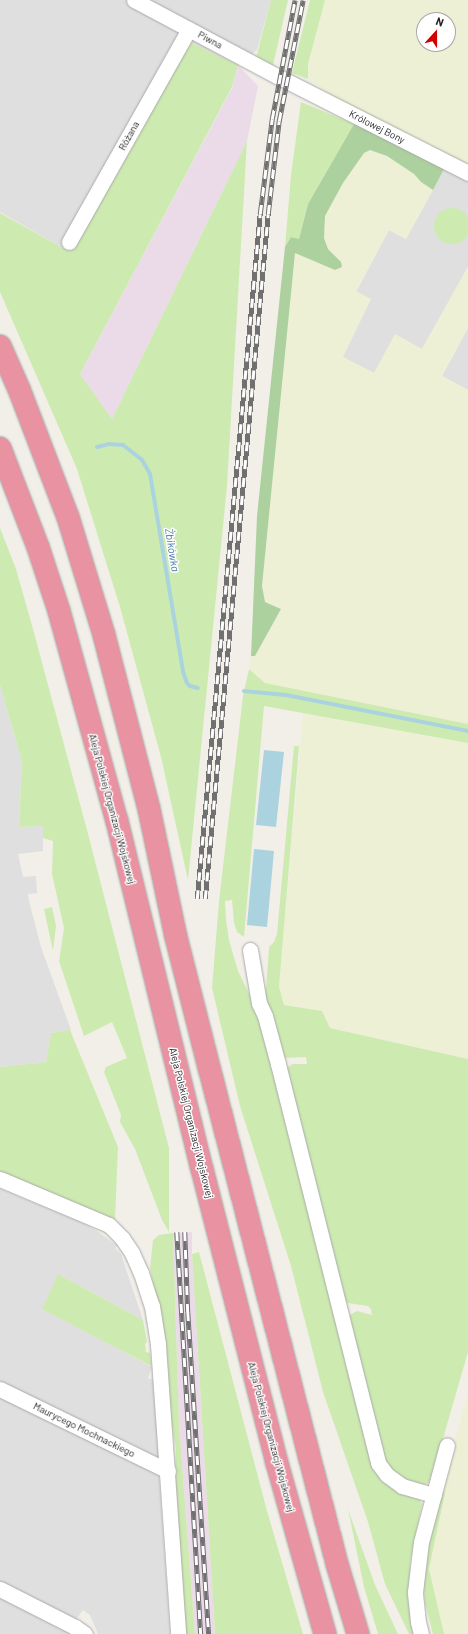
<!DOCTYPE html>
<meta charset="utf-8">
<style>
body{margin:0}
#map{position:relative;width:468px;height:1634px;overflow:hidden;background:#f2efe9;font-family:Barlow,sans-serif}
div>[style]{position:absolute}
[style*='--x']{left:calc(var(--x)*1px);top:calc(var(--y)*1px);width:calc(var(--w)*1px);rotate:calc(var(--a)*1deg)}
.residential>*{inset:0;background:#e0dfdf}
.industrial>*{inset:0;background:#ebdbe8}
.farmland>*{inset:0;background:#eef0d5}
.grass>*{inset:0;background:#cdebb0}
.round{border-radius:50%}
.forest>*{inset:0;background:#add19e}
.water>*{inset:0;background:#aad3df}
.stream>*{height:4px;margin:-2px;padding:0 2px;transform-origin:2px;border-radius:2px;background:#aad3df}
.roads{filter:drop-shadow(0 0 1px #a9a9a9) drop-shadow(0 0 1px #a9a9a9)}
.street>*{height:15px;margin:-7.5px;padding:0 7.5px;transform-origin:7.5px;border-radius:7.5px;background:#fff}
.highway>*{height:22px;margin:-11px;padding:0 11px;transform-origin:11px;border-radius:11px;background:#e892a2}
.rail>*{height:4.5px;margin-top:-2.25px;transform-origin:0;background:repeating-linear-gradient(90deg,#fff 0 9px,#707070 0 18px);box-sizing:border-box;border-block:1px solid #707070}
span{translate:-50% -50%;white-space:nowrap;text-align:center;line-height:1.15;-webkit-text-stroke:3px #fff;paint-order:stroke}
.street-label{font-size:10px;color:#222}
.water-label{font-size:11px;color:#4a7aab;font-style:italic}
.north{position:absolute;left:416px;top:12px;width:40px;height:40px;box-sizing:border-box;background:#fff;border:1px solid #a7a7a7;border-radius:50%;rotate:21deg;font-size:11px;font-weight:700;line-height:16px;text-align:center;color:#222}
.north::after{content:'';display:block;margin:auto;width:14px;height:18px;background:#d40000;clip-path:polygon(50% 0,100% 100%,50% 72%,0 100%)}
</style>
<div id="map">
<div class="residential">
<i style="clip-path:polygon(0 0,271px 0,257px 50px,238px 65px,189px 42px,70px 250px,61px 247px,0 212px)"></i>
<i style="clip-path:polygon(445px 167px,467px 178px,468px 181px,468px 267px,422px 349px,374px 373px,342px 357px,371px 299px,356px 292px,389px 230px,406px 239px)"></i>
<i style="clip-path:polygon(468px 328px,468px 390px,442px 376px)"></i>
<i style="clip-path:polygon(0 685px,22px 762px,19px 827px,43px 826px,43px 851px,18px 854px,23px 877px,36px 876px,37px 893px,28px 894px,29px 901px,41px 947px,71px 1030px,51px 1033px,46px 1062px,0 1067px)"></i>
<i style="clip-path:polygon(0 1189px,83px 1223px,100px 1233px,117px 1246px,115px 1248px,121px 1254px,143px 1320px,58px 1274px,93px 1335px,152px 1367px,148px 1378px,153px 1380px,159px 1458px,0 1382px)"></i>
<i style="clip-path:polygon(0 1397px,159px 1474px,170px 1634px,98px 1634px,90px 1615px,83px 1610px,76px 1620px,0 1582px)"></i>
<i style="clip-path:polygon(0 1598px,71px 1634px,0 1634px)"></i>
</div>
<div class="industrial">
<i style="clip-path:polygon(238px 65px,258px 86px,247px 141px,112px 419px,80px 374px,232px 88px)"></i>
<i style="clip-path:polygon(192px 1232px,192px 1254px,215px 1634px,195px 1634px,179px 1424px,173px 1233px)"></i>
</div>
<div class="farmland">
<i style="clip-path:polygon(evenodd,325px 0,468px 0,468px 165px,339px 100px,308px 79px,308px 64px,325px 0,424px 20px,448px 20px,448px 44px,424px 44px,424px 20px)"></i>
<i style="clip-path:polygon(370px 150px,387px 156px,414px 174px,421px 182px,433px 190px,406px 239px,389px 230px,356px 291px,371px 299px,343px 357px,374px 373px,395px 334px,422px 349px,468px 267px,468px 328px,442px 376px,468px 390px,468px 724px,265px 683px,249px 669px,251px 656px,255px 656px,281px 609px,265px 602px,262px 586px,295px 252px,335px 270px,341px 262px,328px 249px,324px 238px,325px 216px,343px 183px,364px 153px)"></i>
<i style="clip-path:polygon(303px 713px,468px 743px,468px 1059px,330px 1028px,322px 1011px,284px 1005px,279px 987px)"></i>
<i style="clip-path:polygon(468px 1393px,468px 1634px,444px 1634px,429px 1569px,445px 1494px,441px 1491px)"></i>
</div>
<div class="grass">
<i style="clip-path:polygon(271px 0,288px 0,273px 65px,256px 58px)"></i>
<i style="clip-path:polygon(310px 0,325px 0,308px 64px,308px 79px,292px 73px)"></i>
<i style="clip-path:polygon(189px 42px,238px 65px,232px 87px,80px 374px,112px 419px,247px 141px,227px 486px,188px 880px,161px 757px,120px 607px,77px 469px,0 292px,0 213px,61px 247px,70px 250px)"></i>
<i style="clip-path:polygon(301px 102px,354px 124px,308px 204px,299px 239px,291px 237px,285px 247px,291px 175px)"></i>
<i class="round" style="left:434px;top:208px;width:36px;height:36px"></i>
<i style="clip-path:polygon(0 528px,16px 569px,33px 629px,87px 830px,169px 1148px,169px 1232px,162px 1220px,135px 1149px,120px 1122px,121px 1115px,104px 1072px,106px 1067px,127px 1058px,112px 1022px,84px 1036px,59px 961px,64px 928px,52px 874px,53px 841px,43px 838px,43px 826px,19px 827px,22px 762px,0 685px)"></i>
<i style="clip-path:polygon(249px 669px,265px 683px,468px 724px,468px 743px,264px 706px,244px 937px,237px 932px,234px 923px,232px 900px,225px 901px,226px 920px,229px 940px,238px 971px,264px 1024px,385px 1481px,393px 1488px,419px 1499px,422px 1504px,410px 1562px,411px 1605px,417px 1634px,409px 1634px,385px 1584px,368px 1522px,323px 1392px,291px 1266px,240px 1106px,212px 988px,219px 901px,243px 696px)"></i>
<i style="clip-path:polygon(294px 746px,299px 746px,279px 987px,284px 1005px,322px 1011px,330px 1028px,468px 1059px,468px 1352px,431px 1480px,428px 1483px,423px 1485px,415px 1484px,397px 1475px,383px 1459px,348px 1321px,350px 1315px,357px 1311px,372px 1315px,371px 1309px,368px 1306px,348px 1303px,342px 1297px,286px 1072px,287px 1068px,292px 1064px,307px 1064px,306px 1057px,283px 1058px,265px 1004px,269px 947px,274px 942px,277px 934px)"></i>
<i style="clip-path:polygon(52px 907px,56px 926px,53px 951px,44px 909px)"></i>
<i style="clip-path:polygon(70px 1030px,118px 1147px,115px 1220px,0 1172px,0 1067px,46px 1062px,51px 1033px)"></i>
<i style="clip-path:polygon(173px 1233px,179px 1424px,195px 1634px,184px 1634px,178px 1562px,180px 1542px,175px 1476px,176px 1450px,168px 1400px,163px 1335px,150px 1268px,153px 1240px,159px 1235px)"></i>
<i style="clip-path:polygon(199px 1252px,267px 1511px,303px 1634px,215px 1634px,192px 1254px)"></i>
<i style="clip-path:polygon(58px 1274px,143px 1320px,147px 1342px,145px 1344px,146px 1352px,150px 1353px,151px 1366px,42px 1309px)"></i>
<i style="clip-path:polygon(441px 1491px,445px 1493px,429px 1569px,444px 1634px,433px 1634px,425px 1603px,423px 1573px)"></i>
<i style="clip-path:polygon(348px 1509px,375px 1585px,398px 1634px,378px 1634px,364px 1587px)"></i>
</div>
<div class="forest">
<i style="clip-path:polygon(354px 124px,445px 167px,433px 190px,421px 182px,414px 174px,387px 156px,370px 150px,364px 153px,343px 183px,325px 216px,324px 238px,328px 249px,341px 262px,342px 267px,335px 270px,295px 253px,262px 586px,265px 602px,281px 609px,255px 656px,251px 656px,257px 516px,285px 247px,291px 237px,299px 239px,308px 204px)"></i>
</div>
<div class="water">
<i style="clip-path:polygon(264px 750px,284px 752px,276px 827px,256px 825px)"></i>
<i style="clip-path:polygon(254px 849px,274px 851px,267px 927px,247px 925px)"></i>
</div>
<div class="stream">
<i style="--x:97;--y:447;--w:12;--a:-14"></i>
<i style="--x:109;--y:444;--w:14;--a:4"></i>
<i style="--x:123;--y:445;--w:24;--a:38"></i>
<i style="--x:142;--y:460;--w:16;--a:60"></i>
<i style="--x:150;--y:474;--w:201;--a:80.5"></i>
<i style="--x:183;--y:672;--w:12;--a:70"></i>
<i style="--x:187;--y:683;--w:4;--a:45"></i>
<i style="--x:190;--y:686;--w:8;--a:14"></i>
<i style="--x:244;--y:691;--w:42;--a:5.4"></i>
<i style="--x:286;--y:695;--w:186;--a:11.2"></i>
</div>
<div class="roads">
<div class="street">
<i style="--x:134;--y:0;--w:164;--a:28"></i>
<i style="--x:279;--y:77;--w:212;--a:26.9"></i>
<i style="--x:69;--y:242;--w:244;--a:-60.6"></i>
<i style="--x:250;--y:950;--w:54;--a:80.4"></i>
<i style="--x:259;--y:1003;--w:14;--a:65"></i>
<i style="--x:265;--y:1016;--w:50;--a:74.8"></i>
<i style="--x:278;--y:1064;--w:411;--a:75.9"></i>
<i style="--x:378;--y:1463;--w:15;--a:53"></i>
<i style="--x:387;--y:1475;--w:19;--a:36"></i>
<i style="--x:402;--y:1486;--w:33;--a:16"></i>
<i style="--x:0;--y:1179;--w:118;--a:22.9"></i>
<i style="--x:109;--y:1225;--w:18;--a:45"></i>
<i style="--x:122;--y:1238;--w:18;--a:56"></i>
<i style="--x:132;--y:1253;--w:22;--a:66"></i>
<i style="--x:141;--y:1273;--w:35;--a:72"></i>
<i style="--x:152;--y:1306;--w:39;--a:81"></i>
<i style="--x:158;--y:1345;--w:290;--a:86"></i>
<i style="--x:0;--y:1389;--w:187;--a:26"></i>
<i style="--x:0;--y:1589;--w:84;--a:26.9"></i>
<i style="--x:75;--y:1627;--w:12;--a:35"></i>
<i style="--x:421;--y:1634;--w:12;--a:-104"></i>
<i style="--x:418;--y:1622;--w:30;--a:-96"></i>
<i style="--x:415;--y:1592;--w:50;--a:-83.2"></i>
<i style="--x:421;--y:1542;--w:100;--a:-75"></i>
</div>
<div class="highway">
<i style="--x:0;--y:346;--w:47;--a:66.2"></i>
<i style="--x:19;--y:389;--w:137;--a:69.1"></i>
<i style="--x:68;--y:517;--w:123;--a:73"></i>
<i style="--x:104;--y:635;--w:180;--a:75.5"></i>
<i style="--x:149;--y:809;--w:131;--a:78.1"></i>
<i style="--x:176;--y:937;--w:138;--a:75.8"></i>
<i style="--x:210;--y:1071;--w:509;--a:75.55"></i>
<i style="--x:337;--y:1564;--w:73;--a:73.3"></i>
<i style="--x:0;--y:448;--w:106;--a:69"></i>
<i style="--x:38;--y:547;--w:67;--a:71.8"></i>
<i style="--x:59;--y:611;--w:218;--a:74.6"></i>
<i style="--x:117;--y:821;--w:358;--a:76.3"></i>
<i style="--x:202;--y:1169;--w:303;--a:75.7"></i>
<i style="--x:277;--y:1463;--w:178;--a:74.3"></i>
</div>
</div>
<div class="rail">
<i style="--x:197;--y:899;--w:688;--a:-84.75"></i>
<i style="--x:260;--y:214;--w:96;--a:-82.8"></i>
<i style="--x:272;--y:119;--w:121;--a:-79.1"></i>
<i style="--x:205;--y:899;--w:688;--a:-84.75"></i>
<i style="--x:268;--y:214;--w:94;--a:-83.3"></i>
<i style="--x:279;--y:121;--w:123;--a:-78.8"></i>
<i style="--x:177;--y:1232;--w:403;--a:86.6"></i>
<i style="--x:185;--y:1232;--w:80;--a:87.9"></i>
<i style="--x:188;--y:1312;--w:323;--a:86.3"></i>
</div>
<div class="street-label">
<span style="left:210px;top:40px;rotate:28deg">Piwna</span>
<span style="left:377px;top:127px;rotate:27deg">Królowej Bony</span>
<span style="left:129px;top:136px;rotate:-61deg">Różana</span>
<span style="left:112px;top:809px;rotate:75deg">Aleja Polskiej Organizacji Wojskowej</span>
<span style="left:191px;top:1123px;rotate:76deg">Aleja Polskiej Organizacji Wojskowej</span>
<span style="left:84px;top:1430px;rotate:26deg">Maurycego Mochnackiego</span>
<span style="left:271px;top:1437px;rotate:75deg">Aleja Polskiej Organizacji Wojskowej</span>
</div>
<div class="water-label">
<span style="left:172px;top:550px;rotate:81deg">Żbikówka</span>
</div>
<div class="north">N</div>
</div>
